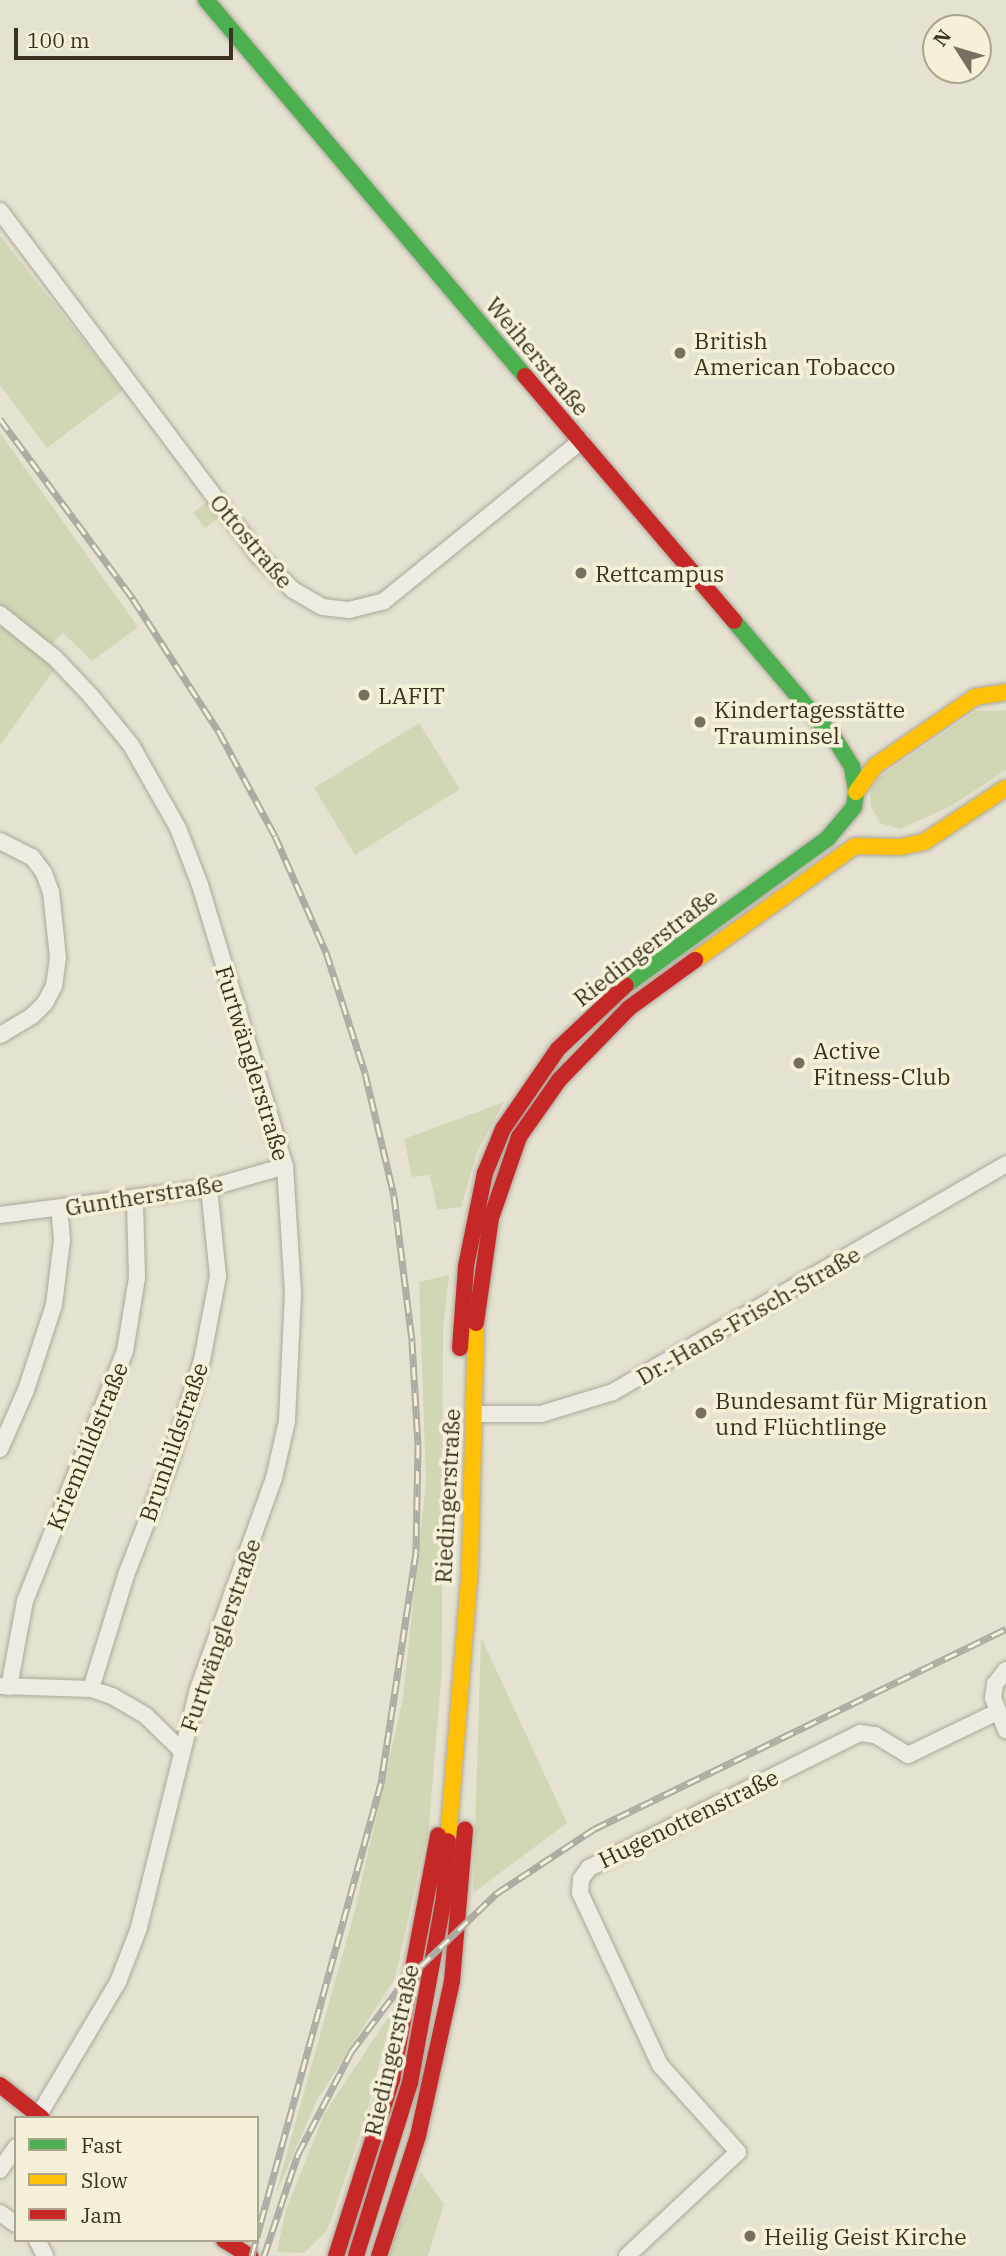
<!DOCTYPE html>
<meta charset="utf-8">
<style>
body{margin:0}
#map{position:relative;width:1006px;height:2256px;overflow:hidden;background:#e6e2d1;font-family:"IBM Plex Serif",serif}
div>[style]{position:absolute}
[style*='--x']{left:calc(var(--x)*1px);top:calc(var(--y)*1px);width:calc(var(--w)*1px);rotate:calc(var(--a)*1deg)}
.green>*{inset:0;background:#d1d6b4}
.roads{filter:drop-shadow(0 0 2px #aca799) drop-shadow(0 0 2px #aca799)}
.street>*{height:16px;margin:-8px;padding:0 8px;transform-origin:8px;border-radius:8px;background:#eeece2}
.fast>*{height:16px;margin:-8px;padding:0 8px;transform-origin:8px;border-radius:8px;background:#4caf50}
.slow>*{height:16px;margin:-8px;padding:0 8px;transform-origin:8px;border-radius:8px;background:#ffc107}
.jam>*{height:16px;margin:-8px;padding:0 8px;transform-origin:8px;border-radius:8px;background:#c62828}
.rail>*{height:7px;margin-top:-3.5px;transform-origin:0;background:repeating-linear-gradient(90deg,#f5f1d8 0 13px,#adaba2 0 26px);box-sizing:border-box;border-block:2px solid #adaba2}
.dots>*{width:19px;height:19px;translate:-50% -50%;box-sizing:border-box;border:4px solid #f5f1d8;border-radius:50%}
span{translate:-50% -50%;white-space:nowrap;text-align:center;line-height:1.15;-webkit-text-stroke:7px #f5f1d8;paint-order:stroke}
.poi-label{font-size:23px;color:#3b3121}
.left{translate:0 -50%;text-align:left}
.street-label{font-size:23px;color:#3b3121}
.legend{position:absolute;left:14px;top:2116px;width:245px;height:126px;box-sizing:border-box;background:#f5f1d8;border:2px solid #aba48f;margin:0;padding:9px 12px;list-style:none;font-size:21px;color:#3b3121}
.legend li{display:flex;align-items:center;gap:14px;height:35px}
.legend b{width:35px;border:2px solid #aba48f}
.north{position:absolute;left:922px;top:14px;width:70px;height:70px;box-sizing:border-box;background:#f5f1d8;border:2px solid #aba48f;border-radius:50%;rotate:307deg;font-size:19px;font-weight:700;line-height:28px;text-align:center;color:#3b3121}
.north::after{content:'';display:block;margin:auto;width:24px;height:32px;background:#776f5f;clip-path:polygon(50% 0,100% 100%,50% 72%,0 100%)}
.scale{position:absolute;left:14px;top:28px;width:219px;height:32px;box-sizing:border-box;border:4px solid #3b3121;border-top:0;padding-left:9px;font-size:21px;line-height:24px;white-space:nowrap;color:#3b3121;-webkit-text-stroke:5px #f5f1d8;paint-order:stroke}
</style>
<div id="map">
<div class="green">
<i style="clip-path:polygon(0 236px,123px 390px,47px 448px,0 385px)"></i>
<i style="clip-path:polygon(0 433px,138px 627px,92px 661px,63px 633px,46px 650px,59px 663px,0 745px)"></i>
<i style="clip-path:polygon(208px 501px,220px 517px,205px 528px,193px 513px)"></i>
<i style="clip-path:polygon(1006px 710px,1006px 770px,951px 806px,900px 829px,880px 823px,871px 807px,870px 790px,880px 777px,976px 711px)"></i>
<i style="clip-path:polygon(419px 723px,460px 789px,355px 855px,314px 788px)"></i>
<i style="clip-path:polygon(504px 1102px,477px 1152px,461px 1207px,437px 1210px,430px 1175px,412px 1177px,404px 1139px)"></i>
<i style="clip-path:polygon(449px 1275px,443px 1329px,442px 1669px,429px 1825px,395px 1978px,317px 2100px,275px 2196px,354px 1914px,403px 1698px,426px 1481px,419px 1282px)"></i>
<i style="clip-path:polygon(481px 1637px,567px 1823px,473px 1893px)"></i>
<i style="clip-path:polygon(393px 2010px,364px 2123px,327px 2231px,304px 2253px,277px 2252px,286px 2210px,324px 2114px)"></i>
<i style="clip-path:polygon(421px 2172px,444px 2204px,428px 2256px,387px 2256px)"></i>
</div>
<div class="roads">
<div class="street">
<i style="--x:0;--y:211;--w:430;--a:53.1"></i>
<i style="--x:258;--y:555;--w:49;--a:45"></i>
<i style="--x:293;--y:590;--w:34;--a:30"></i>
<i style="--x:323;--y:607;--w:26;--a:7"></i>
<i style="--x:349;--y:610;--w:36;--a:-14"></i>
<i style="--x:384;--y:601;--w:254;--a:-39.1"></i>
<i style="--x:0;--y:614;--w:70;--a:38.7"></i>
<i style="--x:55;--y:658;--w:52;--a:46.5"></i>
<i style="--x:91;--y:696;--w:63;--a:50.8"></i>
<i style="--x:131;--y:745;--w:95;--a:60.5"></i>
<i style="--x:178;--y:828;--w:61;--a:68.9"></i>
<i style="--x:200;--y:885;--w:294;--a:73.2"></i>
<i style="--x:285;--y:1166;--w:127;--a:86.4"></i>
<i style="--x:293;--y:1293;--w:128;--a:92.7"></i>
<i style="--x:287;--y:1421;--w:58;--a:102.8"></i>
<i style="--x:274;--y:1478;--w:224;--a:109.8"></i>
<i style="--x:198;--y:1689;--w:246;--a:103.9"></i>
<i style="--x:139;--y:1928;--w:58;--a:111.3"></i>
<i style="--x:118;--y:1982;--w:158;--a:120.8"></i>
<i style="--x:0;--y:841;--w:36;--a:27"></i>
<i style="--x:32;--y:857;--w:20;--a:53"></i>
<i style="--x:44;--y:873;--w:20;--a:70"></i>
<i style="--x:51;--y:892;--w:66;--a:83.9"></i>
<i style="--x:58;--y:958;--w:28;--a:98"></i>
<i style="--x:54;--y:986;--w:19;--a:118"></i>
<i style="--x:45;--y:1003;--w:18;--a:135"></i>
<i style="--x:32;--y:1016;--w:37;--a:149"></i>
<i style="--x:0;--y:1215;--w:211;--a:-7.4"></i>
<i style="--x:209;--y:1188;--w:79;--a:-16.1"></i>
<i style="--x:474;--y:1414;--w:67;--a:0"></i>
<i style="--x:541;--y:1414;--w:75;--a:-17"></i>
<i style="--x:613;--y:1392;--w:454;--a:-30.1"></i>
<i style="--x:0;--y:1449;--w:64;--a:-66.2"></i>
<i style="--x:26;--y:1390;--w:89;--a:-71.8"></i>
<i style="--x:54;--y:1305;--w:65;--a:-83"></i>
<i style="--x:62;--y:1240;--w:32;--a:-95"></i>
<i style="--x:1006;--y:1670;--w:18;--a:128"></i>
<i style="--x:995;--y:1684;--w:14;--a:98"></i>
<i style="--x:993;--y:1698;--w:35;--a:68"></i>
<i style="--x:1;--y:1686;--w:90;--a:1.9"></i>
<i style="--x:91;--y:1689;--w:22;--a:18"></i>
<i style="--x:112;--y:1696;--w:39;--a:30"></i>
<i style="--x:146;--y:1716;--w:49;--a:44.2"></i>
<i style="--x:9;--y:1687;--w:87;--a:-79.5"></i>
<i style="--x:25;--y:1601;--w:269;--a:-68.2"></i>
<i style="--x:125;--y:1351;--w:74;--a:-80.7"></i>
<i style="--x:137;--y:1278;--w:79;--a:-91.5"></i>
<i style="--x:91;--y:1689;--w:119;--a:-72.9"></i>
<i style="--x:126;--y:1575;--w:121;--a:-68.7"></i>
<i style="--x:170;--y:1462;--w:107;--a:-72.6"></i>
<i style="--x:202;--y:1360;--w:86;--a:-79.2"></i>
<i style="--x:218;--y:1276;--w:88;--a:-95.8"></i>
<i style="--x:0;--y:2170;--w:28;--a:-55"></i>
<i style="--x:0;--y:2213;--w:19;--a:35"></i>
<i style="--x:37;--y:2240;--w:18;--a:63"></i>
<i style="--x:627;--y:2256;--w:152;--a:-43.1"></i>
<i style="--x:738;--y:2152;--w:117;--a:-131.9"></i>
<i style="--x:660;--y:2065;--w:190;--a:-114.9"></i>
<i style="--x:580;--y:1893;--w:14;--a:-86"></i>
<i style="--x:581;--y:1879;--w:14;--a:-54"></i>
<i style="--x:589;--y:1868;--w:303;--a:-26.5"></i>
<i style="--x:860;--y:1733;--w:15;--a:8"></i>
<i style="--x:875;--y:1735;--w:39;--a:31"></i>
<i style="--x:908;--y:1755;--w:99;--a:-25.8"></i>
</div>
<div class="fast">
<i style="--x:206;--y:0;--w:493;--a:49.7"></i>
<i style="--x:734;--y:621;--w:157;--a:49.6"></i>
<i style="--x:836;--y:741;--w:31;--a:58"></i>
<i style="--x:852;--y:767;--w:23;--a:80"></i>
<i style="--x:626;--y:985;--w:250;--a:-36"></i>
<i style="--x:828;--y:838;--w:40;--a:-50"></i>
<i style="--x:854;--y:807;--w:15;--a:-82"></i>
</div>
<div class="slow">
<i style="--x:856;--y:792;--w:32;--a:-54"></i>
<i style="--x:875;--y:766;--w:121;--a:-34.6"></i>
<i style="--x:975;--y:697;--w:31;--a:-9"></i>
<i style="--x:695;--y:960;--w:196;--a:-35.5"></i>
<i style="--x:855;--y:846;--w:45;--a:1.3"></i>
<i style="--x:900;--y:847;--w:25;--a:-12"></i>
<i style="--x:924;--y:842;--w:98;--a:-33.4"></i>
<i style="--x:448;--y:1841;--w:277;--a:-85.4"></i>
<i style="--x:470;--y:1565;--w:242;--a:-88.6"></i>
</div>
<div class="jam">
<i style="--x:525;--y:376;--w:322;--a:49.5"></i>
<i style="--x:476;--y:1323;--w:106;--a:-81.9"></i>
<i style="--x:491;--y:1218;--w:86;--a:-70.9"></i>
<i style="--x:519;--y:1137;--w:70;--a:-54.9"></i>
<i style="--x:559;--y:1080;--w:100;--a:-45.8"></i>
<i style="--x:629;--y:1008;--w:82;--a:-36"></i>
<i style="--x:460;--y:1348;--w:82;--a:-85.8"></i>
<i style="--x:466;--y:1266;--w:95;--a:-78.5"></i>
<i style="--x:485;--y:1173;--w:48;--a:-67.8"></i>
<i style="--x:503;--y:1129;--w:97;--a:-55.5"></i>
<i style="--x:558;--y:1049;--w:93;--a:-43.3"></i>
<i style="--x:0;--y:2085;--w:53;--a:38.2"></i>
<i style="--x:224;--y:2240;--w:31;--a:32"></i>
<i style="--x:336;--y:2256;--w:186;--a:-72.4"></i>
<i style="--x:392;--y:2079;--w:248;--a:-79.3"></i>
<i style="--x:356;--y:2256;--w:181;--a:-72.7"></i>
<i style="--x:410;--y:2083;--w:189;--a:-79.6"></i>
<i style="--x:444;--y:1897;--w:56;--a:-85.9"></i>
<i style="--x:379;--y:2256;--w:126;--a:-72"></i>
<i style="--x:418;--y:2136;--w:159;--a:-77.6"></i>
<i style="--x:452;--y:1981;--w:152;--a:-85.1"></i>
</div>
</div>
<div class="rail">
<i style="--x:0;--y:419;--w:224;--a:53.5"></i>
<i style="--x:133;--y:599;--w:158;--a:57.1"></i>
<i style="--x:219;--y:732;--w:118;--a:61.7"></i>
<i style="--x:275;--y:836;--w:127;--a:66.3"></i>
<i style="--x:326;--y:952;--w:127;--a:72.1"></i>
<i style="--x:365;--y:1073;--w:126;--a:76.7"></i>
<i style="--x:394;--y:1196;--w:146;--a:82.9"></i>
<i style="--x:412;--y:1341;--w:104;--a:86.7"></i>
<i style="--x:418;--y:1445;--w:107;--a:91.1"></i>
<i style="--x:416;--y:1552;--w:234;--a:98.6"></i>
<i style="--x:381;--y:1783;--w:471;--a:105.3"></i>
<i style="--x:252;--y:2256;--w:16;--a:-76"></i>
<i style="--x:264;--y:2256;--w:108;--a:-71.6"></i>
<i style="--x:298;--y:2154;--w:115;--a:-62.5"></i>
<i style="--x:351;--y:2052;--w:85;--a:-53.1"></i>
<i style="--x:402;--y:1984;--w:132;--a:-43.8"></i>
<i style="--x:497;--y:1893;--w:116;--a:-33.4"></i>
<i style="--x:594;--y:1829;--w:458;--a:-25.9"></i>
</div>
<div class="dots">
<i style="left:680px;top:353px;background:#776f5f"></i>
<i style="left:581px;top:573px;background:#776f5f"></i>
<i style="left:364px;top:695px;background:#776f5f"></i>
<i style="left:700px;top:722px;background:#776f5f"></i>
<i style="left:799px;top:1063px;background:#776f5f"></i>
<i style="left:701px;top:1413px;background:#776f5f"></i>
<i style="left:750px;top:2236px;background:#776f5f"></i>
</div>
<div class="poi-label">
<span class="left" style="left:694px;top:353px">British<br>American Tobacco</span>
<span class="left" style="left:595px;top:573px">Rettcampus</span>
<span class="left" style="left:378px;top:695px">LAFIT</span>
<span class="left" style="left:714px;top:722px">Kindertagesstätte<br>Trauminsel</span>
<span class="left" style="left:813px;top:1063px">Active<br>Fitness-Club</span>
<span class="left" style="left:715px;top:1413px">Bundesamt für Migration<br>und Flüchtlinge</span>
<span class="left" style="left:764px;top:2236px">Heilig Geist Kirche</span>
</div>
<div class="street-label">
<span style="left:538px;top:356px;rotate:50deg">Weiherstraße</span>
<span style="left:252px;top:541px;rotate:50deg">Ottostraße</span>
<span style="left:645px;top:947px;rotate:-38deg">Riedingerstraße</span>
<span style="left:253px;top:1063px;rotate:73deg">Furtwänglerstraße</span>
<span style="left:144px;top:1195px;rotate:-9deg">Guntherstraße</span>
<span style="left:748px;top:1315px;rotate:-30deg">Dr.-Hans-Frisch-Straße</span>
<span style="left:173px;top:1442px;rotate:-71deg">Brunhildstraße</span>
<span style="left:87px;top:1446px;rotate:-68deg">Kriemhildstraße</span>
<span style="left:447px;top:1496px;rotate:-87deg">Riedingerstraße</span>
<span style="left:220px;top:1635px;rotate:-71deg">Furtwänglerstraße</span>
<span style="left:688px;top:1818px;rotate:-26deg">Hugenottenstraße</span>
<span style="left:391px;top:2050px;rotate:-77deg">Riedingerstraße</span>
</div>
<ul class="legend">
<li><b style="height:9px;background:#4caf50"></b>Fast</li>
<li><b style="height:9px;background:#ffc107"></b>Slow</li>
<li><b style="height:9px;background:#c62828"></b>Jam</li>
</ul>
<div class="north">N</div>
<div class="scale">100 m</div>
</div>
